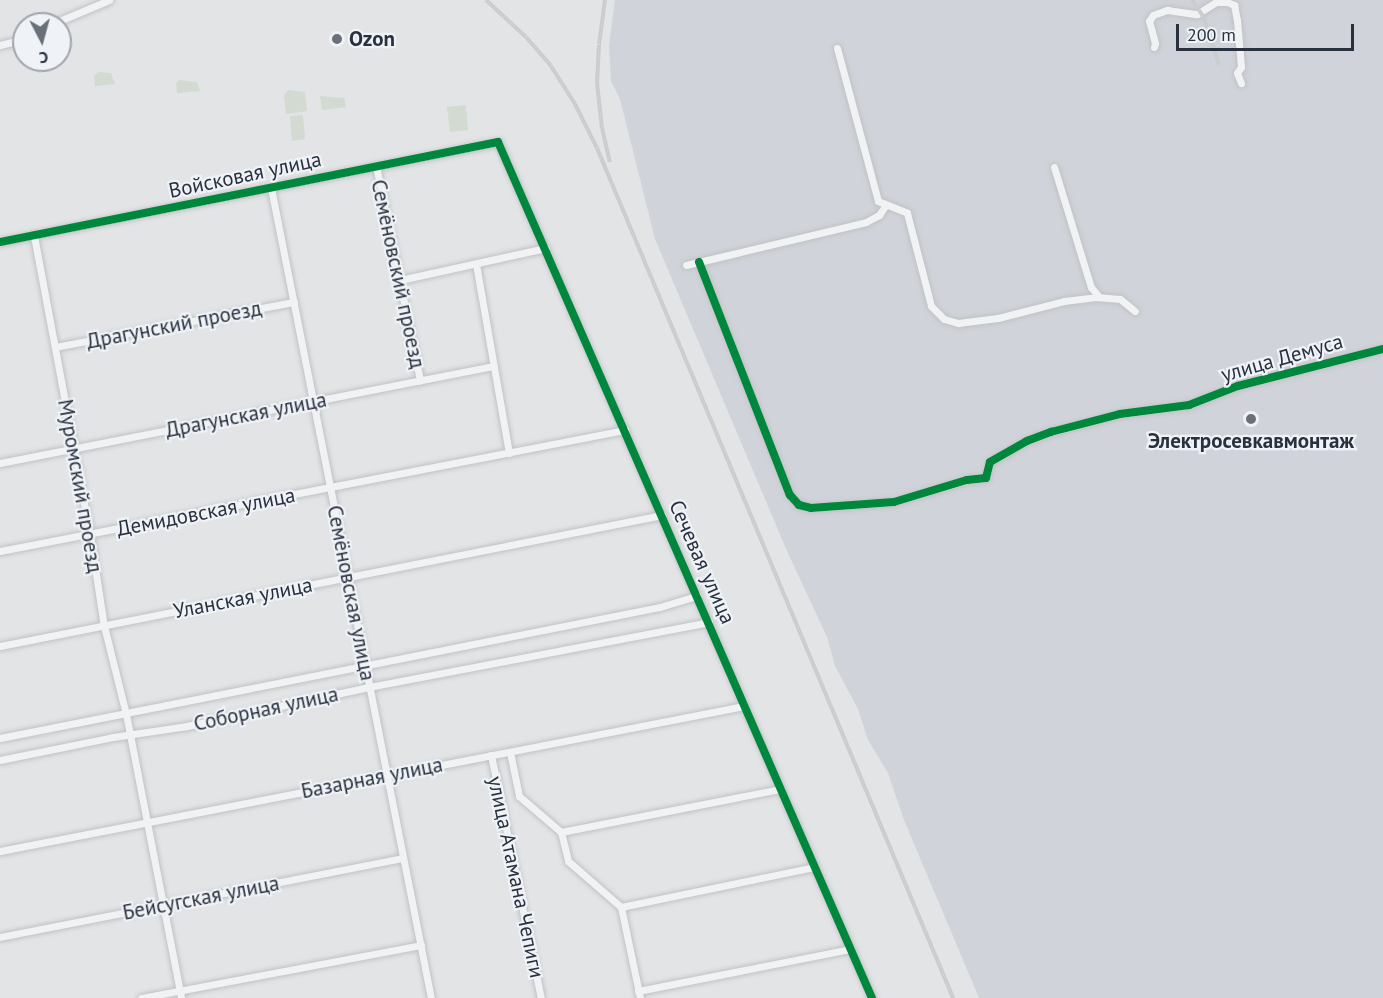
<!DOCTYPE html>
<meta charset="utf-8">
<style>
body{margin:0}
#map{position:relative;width:1383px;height:998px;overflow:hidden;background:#e2e4e6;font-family:"PT Sans",sans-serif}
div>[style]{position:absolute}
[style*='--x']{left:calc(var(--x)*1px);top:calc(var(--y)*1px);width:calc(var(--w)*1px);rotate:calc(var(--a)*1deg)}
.built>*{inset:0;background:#d0d3d9}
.green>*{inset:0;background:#d2dad2}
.roads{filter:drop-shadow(0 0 2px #c0c2c4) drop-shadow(0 0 2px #c0c2c4)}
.minor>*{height:7px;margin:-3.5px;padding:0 3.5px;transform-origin:3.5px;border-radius:3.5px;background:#f1f2f3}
.rail>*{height:4px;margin-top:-2px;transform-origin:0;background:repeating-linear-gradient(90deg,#eff2f6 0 4.5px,#caccce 0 9px);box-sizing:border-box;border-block:2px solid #caccce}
.cycleway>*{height:8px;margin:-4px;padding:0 4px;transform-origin:4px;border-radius:4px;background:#00873e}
.dots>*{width:16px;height:16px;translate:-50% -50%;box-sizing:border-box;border:3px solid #eff2f6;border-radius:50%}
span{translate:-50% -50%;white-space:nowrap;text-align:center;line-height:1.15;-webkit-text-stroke:4.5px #eff2f6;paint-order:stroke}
.poi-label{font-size:21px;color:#29313f;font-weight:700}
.left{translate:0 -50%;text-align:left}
.street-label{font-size:21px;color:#29313f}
.north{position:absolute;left:12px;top:12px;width:60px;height:60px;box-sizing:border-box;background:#eff2f6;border:2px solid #a0a5ad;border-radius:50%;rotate:174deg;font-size:16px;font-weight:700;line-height:24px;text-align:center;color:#29313f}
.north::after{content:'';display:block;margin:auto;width:21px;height:27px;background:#6a7079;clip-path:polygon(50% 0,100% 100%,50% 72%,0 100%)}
.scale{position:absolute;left:1176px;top:24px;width:178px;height:27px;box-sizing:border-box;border:3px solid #29313f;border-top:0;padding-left:8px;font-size:18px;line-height:21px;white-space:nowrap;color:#29313f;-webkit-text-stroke:4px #eff2f6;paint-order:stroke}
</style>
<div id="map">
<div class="built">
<i style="clip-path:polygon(615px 0,1383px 0,1383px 998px,979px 998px,904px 820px,888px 773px,868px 740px,858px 709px,835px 666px,827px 637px,787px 551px,655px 239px,620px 99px,611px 81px,609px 45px)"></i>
</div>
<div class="green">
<i style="clip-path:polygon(99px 72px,111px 73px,115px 84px,95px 86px,94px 76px)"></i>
<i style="clip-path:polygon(179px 80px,197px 82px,200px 91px,177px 93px,176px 83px)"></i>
<i style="clip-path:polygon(288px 90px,305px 92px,307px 111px,286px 114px,284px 96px)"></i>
<i style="clip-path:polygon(320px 96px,344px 98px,346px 107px,322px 110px)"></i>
<i style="clip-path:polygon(466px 105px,468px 130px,450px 132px,447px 107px)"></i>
<i style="clip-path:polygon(303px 115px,305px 139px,292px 141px,290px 116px)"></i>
</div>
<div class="roads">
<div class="minor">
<i style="--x:52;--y:24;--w:62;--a:-22.8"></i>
<i style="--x:0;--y:45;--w:25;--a:-14"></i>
<i style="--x:1154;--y:47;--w:4;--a:-76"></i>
<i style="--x:1155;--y:43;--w:23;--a:-105"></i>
<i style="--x:1149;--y:21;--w:7;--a:-56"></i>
<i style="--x:1153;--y:15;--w:15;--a:-20"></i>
<i style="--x:1167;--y:10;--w:30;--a:8"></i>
<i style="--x:1197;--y:14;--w:22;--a:-32"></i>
<i style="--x:1216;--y:2;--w:11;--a:0"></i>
<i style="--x:1227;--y:2;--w:8;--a:23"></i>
<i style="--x:1234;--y:5;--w:15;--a:79"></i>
<i style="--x:1237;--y:20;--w:47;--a:85.1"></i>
<i style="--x:1241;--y:67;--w:7;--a:124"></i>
<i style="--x:1237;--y:73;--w:11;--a:68"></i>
<i style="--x:837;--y:48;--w:158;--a:75"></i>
<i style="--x:878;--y:201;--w:31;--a:22"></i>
<i style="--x:907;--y:213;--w:96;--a:75.5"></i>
<i style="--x:931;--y:306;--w:18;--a:45"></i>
<i style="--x:944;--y:319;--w:15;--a:16"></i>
<i style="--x:958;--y:323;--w:40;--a:-7.1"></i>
<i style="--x:998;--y:318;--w:68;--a:-14.4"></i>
<i style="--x:1064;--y:301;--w:32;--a:-7"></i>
<i style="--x:1096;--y:297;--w:24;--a:5"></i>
<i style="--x:1120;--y:299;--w:19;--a:39"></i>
<i style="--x:376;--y:166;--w:219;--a:78.4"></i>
<i style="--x:1054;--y:167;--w:126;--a:72.9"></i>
<i style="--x:1091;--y:287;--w:13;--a:51"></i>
<i style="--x:271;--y:188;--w:826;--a:78.83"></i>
<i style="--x:34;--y:236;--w:304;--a:79.4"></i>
<i style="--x:90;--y:535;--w:92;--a:81.3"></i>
<i style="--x:104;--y:626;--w:91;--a:76"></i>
<i style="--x:126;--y:714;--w:289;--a:79"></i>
<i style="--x:0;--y:242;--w:508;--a:-11.35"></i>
<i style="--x:498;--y:142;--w:934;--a:66.4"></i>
<i style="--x:699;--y:262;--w:250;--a:68.7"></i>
<i style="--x:790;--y:495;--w:13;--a:48"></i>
<i style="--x:799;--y:505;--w:12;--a:14"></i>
<i style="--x:811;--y:508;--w:83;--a:-4.1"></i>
<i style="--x:894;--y:502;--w:76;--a:-16.8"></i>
<i style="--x:967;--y:480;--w:19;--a:-6"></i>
<i style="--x:986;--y:478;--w:16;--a:-76"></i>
<i style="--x:990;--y:462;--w:43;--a:-29.6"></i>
<i style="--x:1027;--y:441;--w:26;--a:-21"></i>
<i style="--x:1051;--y:432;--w:71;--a:-14.6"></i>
<i style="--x:1120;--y:414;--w:70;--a:-7.4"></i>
<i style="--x:1189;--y:405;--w:53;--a:-21.2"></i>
<i style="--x:1238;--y:386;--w:150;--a:-14.3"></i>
<i style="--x:476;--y:264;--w:192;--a:80.1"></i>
<i style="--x:686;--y:265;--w:185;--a:-13.4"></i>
<i style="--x:866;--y:222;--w:15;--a:-28"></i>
<i style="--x:879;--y:215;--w:11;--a:-56"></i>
<i style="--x:400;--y:280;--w:149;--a:-12.4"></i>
<i style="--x:55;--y:347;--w:243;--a:-10.7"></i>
<i style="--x:0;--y:463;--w:502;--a:-11.13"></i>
<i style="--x:0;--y:551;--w:637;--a:-10.96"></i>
<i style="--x:0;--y:646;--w:675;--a:-11.19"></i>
<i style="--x:0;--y:738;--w:673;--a:-11.23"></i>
<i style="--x:660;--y:607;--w:39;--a:-17"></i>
<i style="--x:510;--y:752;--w:45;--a:78.4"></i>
<i style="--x:519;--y:796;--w:55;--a:40.6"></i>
<i style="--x:561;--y:832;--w:30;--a:76"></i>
<i style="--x:568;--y:861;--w:70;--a:41"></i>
<i style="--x:621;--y:907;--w:93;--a:78.2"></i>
<i style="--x:491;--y:755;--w:248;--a:78.4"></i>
<i style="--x:0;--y:760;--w:115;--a:-11.5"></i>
<i style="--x:113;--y:737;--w:75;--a:-8.5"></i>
<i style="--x:187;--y:726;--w:186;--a:-12.1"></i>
<i style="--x:369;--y:687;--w:346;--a:-10.8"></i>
<i style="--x:561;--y:832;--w:224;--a:-11.1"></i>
<i style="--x:0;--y:851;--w:758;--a:-11.03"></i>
<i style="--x:621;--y:907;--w:198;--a:-11.7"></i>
<i style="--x:0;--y:937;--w:410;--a:-11.1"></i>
<i style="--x:638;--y:991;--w:217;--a:-11.2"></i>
<i style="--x:141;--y:998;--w:285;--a:-10.7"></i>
</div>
</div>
<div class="rail">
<i style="--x:486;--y:0;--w:54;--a:42.8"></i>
<i style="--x:526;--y:37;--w:38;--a:49"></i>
<i style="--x:551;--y:66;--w:45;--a:57.7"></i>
<i style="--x:575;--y:104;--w:49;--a:63.4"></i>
<i style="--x:597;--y:148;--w:922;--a:67.27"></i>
<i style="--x:605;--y:0;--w:45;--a:97.6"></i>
<i style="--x:599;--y:45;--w:38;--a:93"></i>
<i style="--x:597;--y:83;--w:45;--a:83.7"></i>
<i style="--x:602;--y:128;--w:35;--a:77"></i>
<i style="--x:1192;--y:0;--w:22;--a:56"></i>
<i style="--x:1204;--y:18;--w:49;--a:72.3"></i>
</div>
<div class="cycleway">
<i style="--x:0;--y:242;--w:508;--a:-11.35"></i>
<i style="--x:498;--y:142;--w:934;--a:66.4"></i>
<i style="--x:699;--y:262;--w:250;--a:68.7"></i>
<i style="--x:790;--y:495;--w:13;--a:48"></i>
<i style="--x:799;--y:505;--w:12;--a:14"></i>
<i style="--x:811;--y:508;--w:83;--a:-4.1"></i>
<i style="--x:894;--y:502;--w:76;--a:-16.8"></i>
<i style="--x:967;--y:480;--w:19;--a:-6"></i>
<i style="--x:986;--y:478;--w:16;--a:-76"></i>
<i style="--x:990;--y:462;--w:43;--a:-29.6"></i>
<i style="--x:1027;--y:441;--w:26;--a:-21"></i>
<i style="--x:1051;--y:432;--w:71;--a:-14.6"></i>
<i style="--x:1120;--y:414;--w:70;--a:-7.4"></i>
<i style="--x:1189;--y:405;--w:53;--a:-21.2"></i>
<i style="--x:1238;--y:386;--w:150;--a:-14.3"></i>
</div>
<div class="dots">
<i style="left:337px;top:39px;background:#6a7079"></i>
<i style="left:1251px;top:419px;background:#6a7079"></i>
</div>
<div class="poi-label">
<span class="left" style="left:349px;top:39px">Ozon</span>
<span style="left:1251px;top:441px">Электросевкавмонтаж</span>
</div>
<div class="street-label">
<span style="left:245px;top:175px;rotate:-12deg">Войсковая улица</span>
<span style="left:398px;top:274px;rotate:78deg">Семёновский проезд</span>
<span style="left:174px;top:325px;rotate:-11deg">Драгунский проезд</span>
<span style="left:1282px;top:358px;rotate:-16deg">улица Демуса</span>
<span style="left:246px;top:415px;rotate:-11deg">Драгунская улица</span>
<span style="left:80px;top:486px;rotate:80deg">Муромский проезд</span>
<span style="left:206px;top:512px;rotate:-11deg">Демидовская улица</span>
<span style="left:702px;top:562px;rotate:66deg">Сечевая улица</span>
<span style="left:351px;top:593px;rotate:79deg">Семёновская улица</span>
<span style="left:243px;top:598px;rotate:-11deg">Уланская улица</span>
<span style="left:266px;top:709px;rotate:-12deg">Соборная улица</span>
<span style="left:372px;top:778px;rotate:-11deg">Базарная улица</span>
<span style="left:516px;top:877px;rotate:78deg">улица Атамана Чепиги</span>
<span style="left:201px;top:898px;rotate:-11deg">Бейсугская улица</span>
</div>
<div class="north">С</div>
<div class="scale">200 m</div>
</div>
